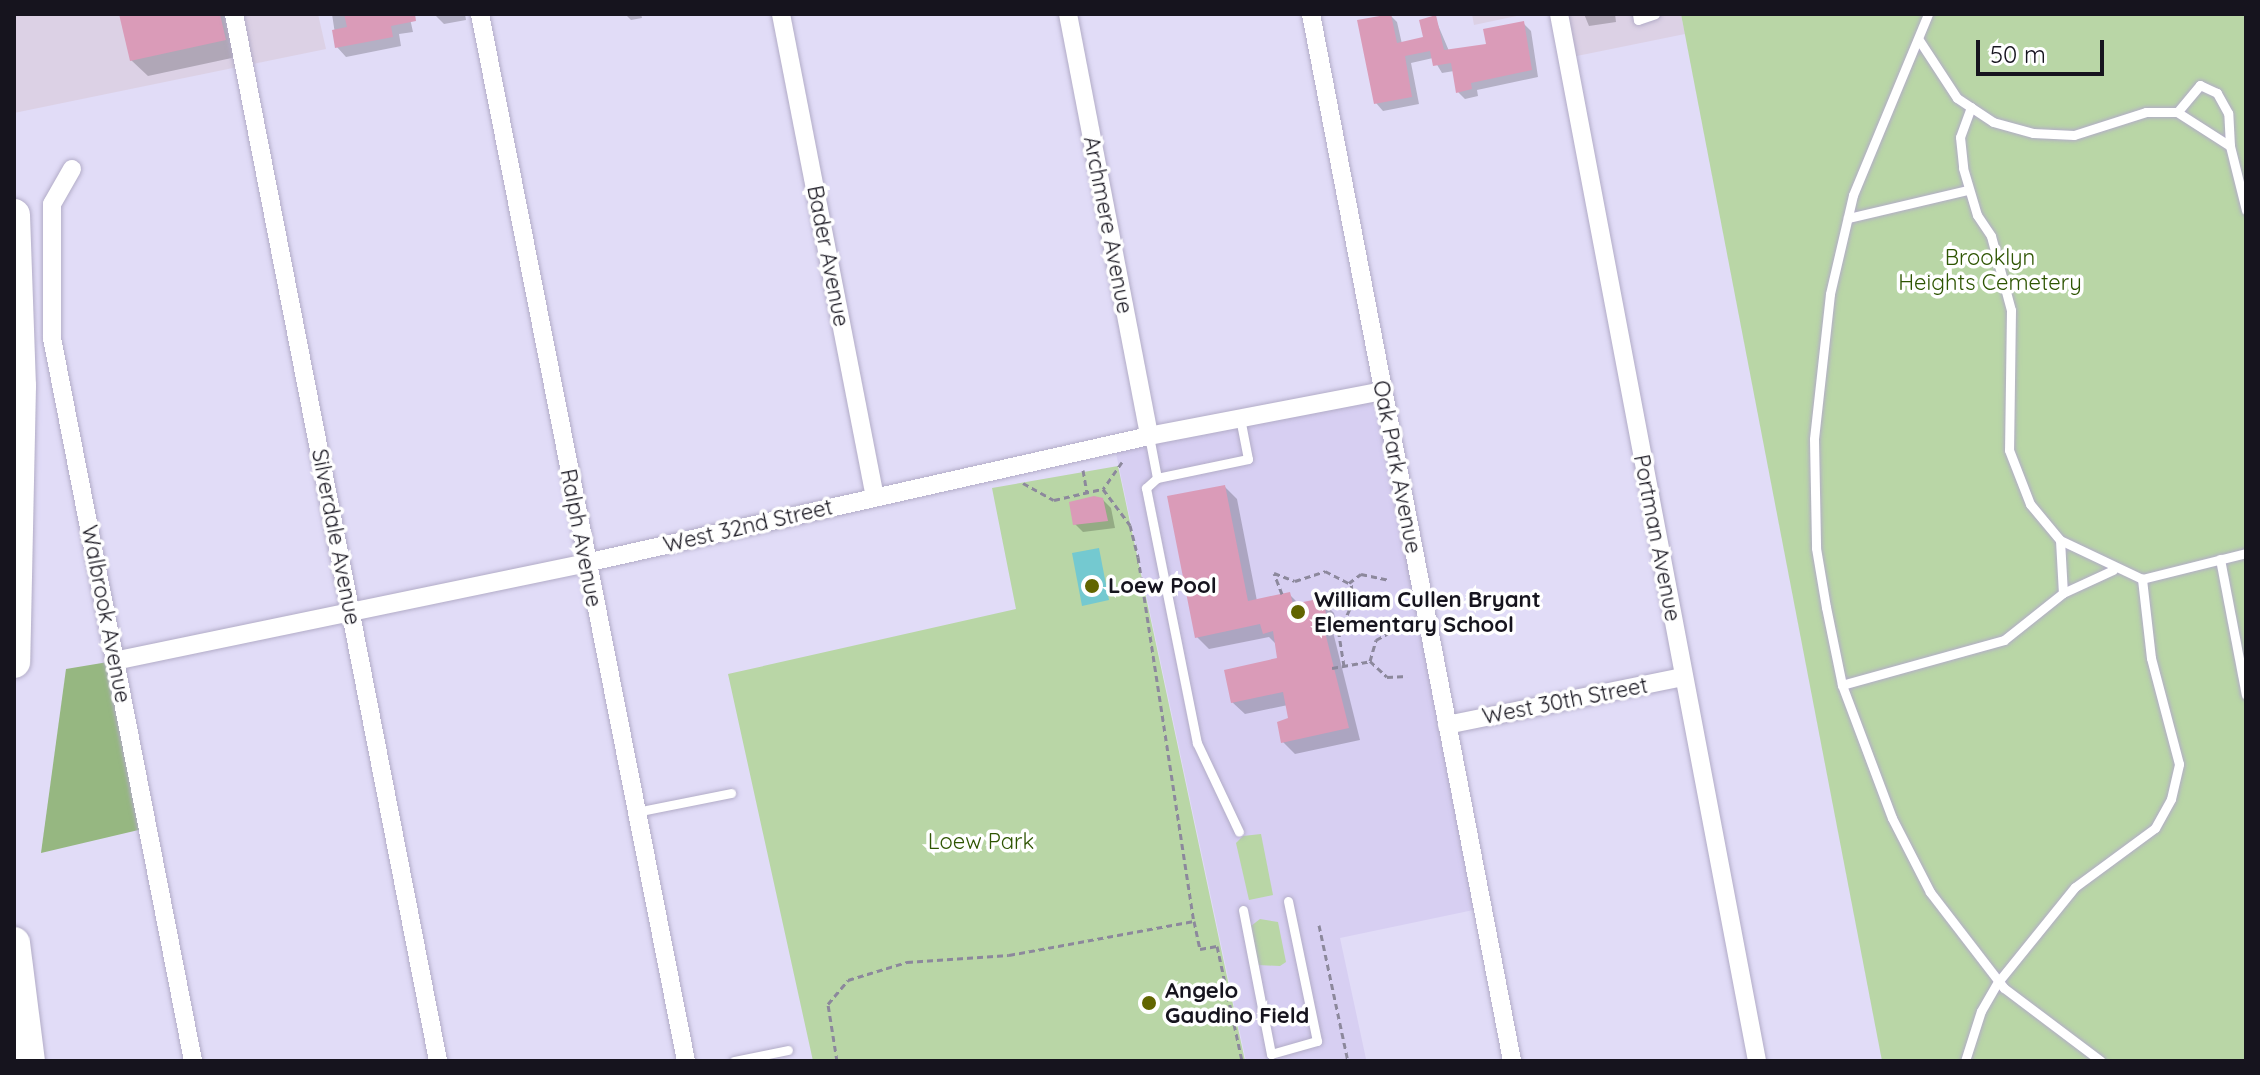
<!DOCTYPE html>
<style>
body{margin:0}
#map{position:relative;width:2260px;height:1075px;overflow:hidden;background:#e1dcf7;font-family:Quicksand,sans-serif}
div>[style]{position:absolute}
[style*='--x']{left:calc(var(--x)*1px);top:calc(var(--y)*1px);width:calc(var(--w)*1px);rotate:calc(var(--a)*1deg)}
.commercial>*{inset:0;background:#dcd1e5}
.built>*{inset:0;background:#d7cff2}
.green>*{inset:0;background:#b9d6a6}
.forest>*{inset:0;background:#96b781}
.water>*{inset:0;background:#74c9d0}
.shadow>*{inset:0;background:#0003}
.building>*{inset:0;background:#da9bb8}
.path>*{height:3px;margin-top:-1.5px;transform-origin:0;background:repeating-linear-gradient(90deg,#8c889c 0 6px,transparent 0 10px)}
.roads{filter:drop-shadow(0 0 2px #b2acc7) drop-shadow(0 0 2px #b2acc7)}
.lane>*{height:9px;margin:-4.5px;padding:0 4.5px;transform-origin:4.5px;border-radius:4.5px;background:#fff}
.street>*{height:18px;margin:-9px;padding:0 9px;transform-origin:9px;border-radius:9px;background:#fff}
.highway>*{height:32px;margin:-16px;padding:0 16px;transform-origin:16px;border-radius:16px;background:#fff}
.dots>*{width:22px;height:22px;translate:-50% -50%;box-sizing:border-box;border:4px solid #fff;border-radius:50%}
span{translate:-50% -50%;white-space:nowrap;text-align:center;line-height:1.15;-webkit-text-stroke:7px #fff;paint-order:stroke}
.street-label{font-size:22px;color:#16141e}
.park-label{font-size:22px;color:#2e5502}
.poi-label{font-size:22px;color:#16141e;font-weight:700}
.left{translate:0 -50%;text-align:left}
.frame{position:absolute;inset:0;border:16px solid #16141e;pointer-events:none}
.scale{position:absolute;left:1976px;top:40px;width:128px;height:36px;box-sizing:border-box;border:4px solid #16141e;border-top:0;padding-left:10px;font-size:24px;line-height:28px;white-space:nowrap;color:#16141e;-webkit-text-stroke:6px #fff;paint-order:stroke}
</style>
<div id="map">
<div class="commercial">
<i style="clip-path:polygon(14px 14px,318px 14px,326px 49px,14px 113px)"></i>
<i style="clip-path:polygon(1472px 14px,1526px 14px,1474px 25px)"></i>
<i style="clip-path:polygon(1559px 14px,1681px 14px,1685px 34px,1567px 58px)"></i>
</div>
<div class="built">
<i style="clip-path:polygon(1382px 391px,1483px 908px,1340px 938px,1366px 1059px,1246px 1061px,1114px 444px)"></i>
</div>
<div class="green">
<i style="clip-path:polygon(1681px 14px,2246px 14px,2246px 1061px,1882px 1061px)"></i>
<i style="clip-path:polygon(1118px 466px,1245px 1061px,813px 1061px,728px 674px,1016px 609px,992px 488px)"></i>
<i style="clip-path:polygon(1261px 834px,1273px 895px,1249px 900px,1236px 843px,1243px 836px)"></i>
<i style="clip-path:polygon(1260px 919px,1278px 922px,1286px 962px,1280px 966px,1258px 965px,1251px 926px)"></i>
</div>
<div class="forest">
<i style="clip-path:polygon(114px 661px,147px 828px,41px 853px,66px 669px)"></i>
</div>
<div class="water">
<i style="clip-path:polygon(1099px 548px,1109px 600px,1082px 606px,1072px 553px)"></i>
</div>
<div class="shadow">
<i style="clip-path:polygon(121px 14px,232px 14px,241px 56px,148px 76px,131px 60px)"></i>
<i style="clip-path:polygon(332px 14px,409px 14px,413px 32px,399px 34px,401px 46px,346px 57px,337px 47px)"></i>
<i style="clip-path:polygon(465px 14px,466px 20px,444px 24px,434px 14px)"></i>
<i style="clip-path:polygon(625px 14px,641px 14px,642px 18px,631px 20px)"></i>
<i style="clip-path:polygon(1584px 14px,1615px 14px,1616px 22px,1589px 26px)"></i>
<i style="clip-path:polygon(1390px 15px,1397px 22px,1402px 44px,1425px 39px,1435px 18px,1449px 51px,1488px 45px,1523px 23px,1531px 31px,1538px 77px,1477px 90px,1478px 96px,1465px 99px,1458px 92px,1454px 71px,1442px 73px,1433px 58px,1411px 63px,1419px 104px,1383px 111px,1376px 103px)"></i>
<i style="clip-path:polygon(1225px 487px,1237px 499px,1257px 601px,1289px 594px,1300px 605px,1322px 601px,1334px 613px,1338px 630px,1333px 632px,1360px 740px,1295px 754px,1283px 742px,1290px 719px,1288px 705px,1245px 714px,1232px 702px,1279px 660px,1277px 645px,1269px 637px,1209px 649px,1197px 637px)"></i>
<i style="clip-path:polygon(1103px 500px,1111px 508px,1115px 528px,1083px 532px,1075px 524px)"></i>
</div>
<div class="building">
<i style="clip-path:polygon(119px 14px,220px 14px,226px 40px,130px 61px)"></i>
<i style="clip-path:polygon(344px 14px,415px 14px,416px 21px,391px 26px,393px 37px,335px 48px,332px 30px,347px 27px)"></i>
<i style="clip-path:polygon(1391px 14px,1397px 43px,1423px 37px,1419px 20px,1436px 15px,1444px 50px,1486px 44px,1483px 29px,1524px 21px,1532px 70px,1471px 83px,1472px 89px,1456px 93px,1451px 63px,1433px 66px,1430px 51px,1405px 56px,1412px 97px,1374px 104px,1357px 20px)"></i>
<i style="clip-path:polygon(1225px 485px,1248px 601px,1290px 592px,1293px 604px,1323px 598px,1327px 619px,1322px 620px,1349px 728px,1281px 743px,1277px 722px,1288px 718px,1283px 692px,1231px 703px,1224px 670px,1277px 658px,1273px 631px,1263px 634px,1260px 624px,1195px 638px,1167px 496px)"></i>
<i style="clip-path:polygon(1094px 496px,1103px 498px,1108px 521px,1073px 525px,1069px 502px)"></i>
</div>
<div class="path">
<i style="--x:1122;--y:462;--w:33;--a:125"></i>
<i style="--x:1103;--y:489;--w:45;--a:53.1"></i>
<i style="--x:1130;--y:525;--w:33;--a:76"></i>
<i style="--x:1138;--y:557;--w:368;--a:81.3"></i>
<i style="--x:1083;--y:470;--w:22;--a:80"></i>
<i style="--x:1023;--y:483;--w:35;--a:29"></i>
<i style="--x:1054;--y:500;--w:49;--a:-12.9"></i>
<i style="--x:1282;--y:594;--w:22;--a:-111"></i>
<i style="--x:1274;--y:573;--w:22;--a:21"></i>
<i style="--x:1295;--y:581;--w:32;--a:-18"></i>
<i style="--x:1325;--y:571;--w:27;--a:27"></i>
<i style="--x:1349;--y:583;--w:15;--a:-37"></i>
<i style="--x:1361;--y:574;--w:29;--a:12"></i>
<i style="--x:1370;--y:661;--w:22;--a:-74"></i>
<i style="--x:1376;--y:640;--w:25;--a:-29"></i>
<i style="--x:1344;--y:666;--w:33;--a:-99"></i>
<i style="--x:1339;--y:633;--w:35;--a:-66"></i>
<i style="--x:1353;--y:601;--w:19;--a:-96"></i>
<i style="--x:1332;--y:668;--w:39;--a:-10"></i>
<i style="--x:1370;--y:661;--w:23;--a:43"></i>
<i style="--x:1387;--y:677;--w:20;--a:-3"></i>
<i style="--x:1319;--y:925;--w:139;--a:78"></i>
<i style="--x:837;--y:1061;--w:58;--a:-99"></i>
<i style="--x:828;--y:1004;--w:31;--a:-50"></i>
<i style="--x:848;--y:980;--w:62;--a:-17"></i>
<i style="--x:907;--y:962;--w:102;--a:-3.9"></i>
<i style="--x:1009;--y:955;--w:188;--a:-10.4"></i>
<i style="--x:1194;--y:921;--w:29;--a:78"></i>
<i style="--x:1200;--y:949;--w:17;--a:-10"></i>
<i style="--x:1217;--y:946;--w:118;--a:77.7"></i>
</div>
<div class="roads">
<div class="lane">
<i style="--x:1637;--y:14;--w:6;--a:81"></i>
<i style="--x:1638;--y:20;--w:18;--a:-19"></i>
<i style="--x:1928;--y:14;--w:196;--a:112.5"></i>
<i style="--x:1853;--y:195;--w:102;--a:103.1"></i>
<i style="--x:1830;--y:294;--w:146;--a:96.3"></i>
<i style="--x:1814;--y:439;--w:109;--a:88.9"></i>
<i style="--x:1816;--y:548;--w:60;--a:80.4"></i>
<i style="--x:1826;--y:607;--w:80;--a:78.4"></i>
<i style="--x:1842;--y:685;--w:142;--a:69.4"></i>
<i style="--x:1892;--y:818;--w:83;--a:62.8"></i>
<i style="--x:1930;--y:892;--w:121;--a:52.4"></i>
<i style="--x:2004;--y:988;--w:121;--a:37"></i>
<i style="--x:1919;--y:40;--w:69;--a:56.8"></i>
<i style="--x:1957;--y:98;--w:43;--a:33.7"></i>
<i style="--x:1993;--y:122;--w:41;--a:15.4"></i>
<i style="--x:2033;--y:133;--w:41;--a:2.8"></i>
<i style="--x:2074;--y:135;--w:76;--a:-17.7"></i>
<i style="--x:2146;--y:112;--w:31;--a:0"></i>
<i style="--x:2177;--y:112;--w:63;--a:32.7"></i>
<i style="--x:2230;--y:146;--w:33;--a:-93"></i>
<i style="--x:2228;--y:113;--w:23;--a:-119"></i>
<i style="--x:2217;--y:93;--w:19;--a:-155"></i>
<i style="--x:2200;--y:85;--w:35;--a:130"></i>
<i style="--x:1971;--y:107;--w:32;--a:110"></i>
<i style="--x:1960;--y:137;--w:31;--a:84"></i>
<i style="--x:1963;--y:168;--w:49;--a:73.4"></i>
<i style="--x:1977;--y:215;--w:25;--a:56"></i>
<i style="--x:1991;--y:236;--w:77;--a:74.9"></i>
<i style="--x:2011;--y:310;--w:140;--a:90.8"></i>
<i style="--x:2009;--y:450;--w:58;--a:68.7"></i>
<i style="--x:2030;--y:504;--w:47;--a:50.2"></i>
<i style="--x:2060;--y:540;--w:91;--a:25.4"></i>
<i style="--x:2142;--y:579;--w:107;--a:-14"></i>
<i style="--x:2230;--y:146;--w:66;--a:76"></i>
<i style="--x:1848;--y:218;--w:122;--a:-13.2"></i>
<i style="--x:1149;--y:436;--w:43;--a:79.2"></i>
<i style="--x:1157;--y:478;--w:93;--a:-11.8"></i>
<i style="--x:1248;--y:459;--w:42;--a:-101"></i>
<i style="--x:1157;--y:478;--w:15;--a:138"></i>
<i style="--x:1146;--y:488;--w:260;--a:78.7"></i>
<i style="--x:1197;--y:743;--w:98;--a:64.7"></i>
<i style="--x:2060;--y:540;--w:53;--a:86.8"></i>
<i style="--x:2220;--y:559;--w:138;--a:79.2"></i>
<i style="--x:1842;--y:685;--w:168;--a:-15.5"></i>
<i style="--x:2004;--y:640;--w:75;--a:-38.5"></i>
<i style="--x:2063;--y:593;--w:55;--a:-24.7"></i>
<i style="--x:636;--y:812;--w:97;--a:-11.3"></i>
<i style="--x:1243;--y:910;--w:147;--a:79"></i>
<i style="--x:1271;--y:1054;--w:48;--a:-15.8"></i>
<i style="--x:1317;--y:1041;--w:143;--a:-101.7"></i>
<i style="--x:734;--y:1061;--w:55;--a:-11.5"></i>
<i style="--x:1965;--y:1061;--w:52;--a:-72.3"></i>
<i style="--x:1981;--y:1011;--w:34;--a:-60"></i>
<i style="--x:1998;--y:982;--w:122;--a:-51"></i>
<i style="--x:2075;--y:887;--w:99;--a:-36.4"></i>
<i style="--x:2155;--y:828;--w:33;--a:-61"></i>
<i style="--x:2171;--y:799;--w:36;--a:-77"></i>
<i style="--x:2179;--y:764;--w:110;--a:-104.8"></i>
<i style="--x:2151;--y:658;--w:80;--a:-96.5"></i>
</div>
<div class="street">
<i style="--x:234;--y:14;--w:1067;--a:78.97"></i>
<i style="--x:480;--y:14;--w:1067;--a:78.87"></i>
<i style="--x:781;--y:14;--w:492;--a:79"></i>
<i style="--x:1068;--y:14;--w:430;--a:79.1"></i>
<i style="--x:1311;--y:14;--w:1066;--a:79.13"></i>
<i style="--x:1559;--y:14;--w:1066;--a:79.29"></i>
<i style="--x:72;--y:169;--w:40;--a:119.7"></i>
<i style="--x:52;--y:204;--w:134;--a:90"></i>
<i style="--x:52;--y:338;--w:737;--a:78.96"></i>
<i style="--x:114;--y:661;--w:482;--a:-11.7"></i>
<i style="--x:586;--y:563;--w:577;--a:-12.71"></i>
<i style="--x:1149;--y:436;--w:237;--a:-10.9"></i>
<i style="--x:1447;--y:725;--w:241;--a:-11.5"></i>
</div>
<div class="highway">
<i style="--x:14;--y:215;--w:171;--a:88"></i>
<i style="--x:20;--y:386;--w:276;--a:91.2"></i>
<i style="--x:14;--y:943;--w:119;--a:82.8"></i>
</div>
</div>
<div class="dots">
<i style="left:1092px;top:586px;background:#616500"></i>
<i style="left:1298px;top:612px;background:#616500"></i>
<i style="left:1149px;top:1003px;background:#616500"></i>
</div>
<div class="street-label">
<span style="left:1108px;top:225px;rotate:79deg">Archmere Avenue</span>
<span style="left:828px;top:256px;rotate:79deg">Bader Avenue</span>
<span style="left:1397px;top:467px;rotate:79deg">Oak Park Avenue</span>
<span style="left:748px;top:526px;rotate:-13deg">West 32nd Street</span>
<span style="left:336px;top:537px;rotate:79deg">Silverdale Avenue</span>
<span style="left:581px;top:538px;rotate:79deg">Ralph Avenue</span>
<span style="left:1657px;top:538px;rotate:79deg">Portman Avenue</span>
<span style="left:106px;top:614px;rotate:79deg">Walbrook Avenue</span>
<span style="left:1565px;top:701px;rotate:-11deg">West 30th Street</span>
</div>
<div class="park-label">
<span style="left:1990px;top:270px">Brooklyn<br>Heights Cemetery</span>
<span style="left:981px;top:842px">Loew Park</span>
</div>
<div class="poi-label">
<span class="left" style="left:1108px;top:586px">Loew Pool</span>
<span class="left" style="left:1314px;top:612px">William Cullen Bryant<br>Elementary School</span>
<span class="left" style="left:1165px;top:1003px">Angelo<br>Gaudino Field</span>
</div>
<div class="frame"></div>
<div class="scale">50 m</div>
</div>
